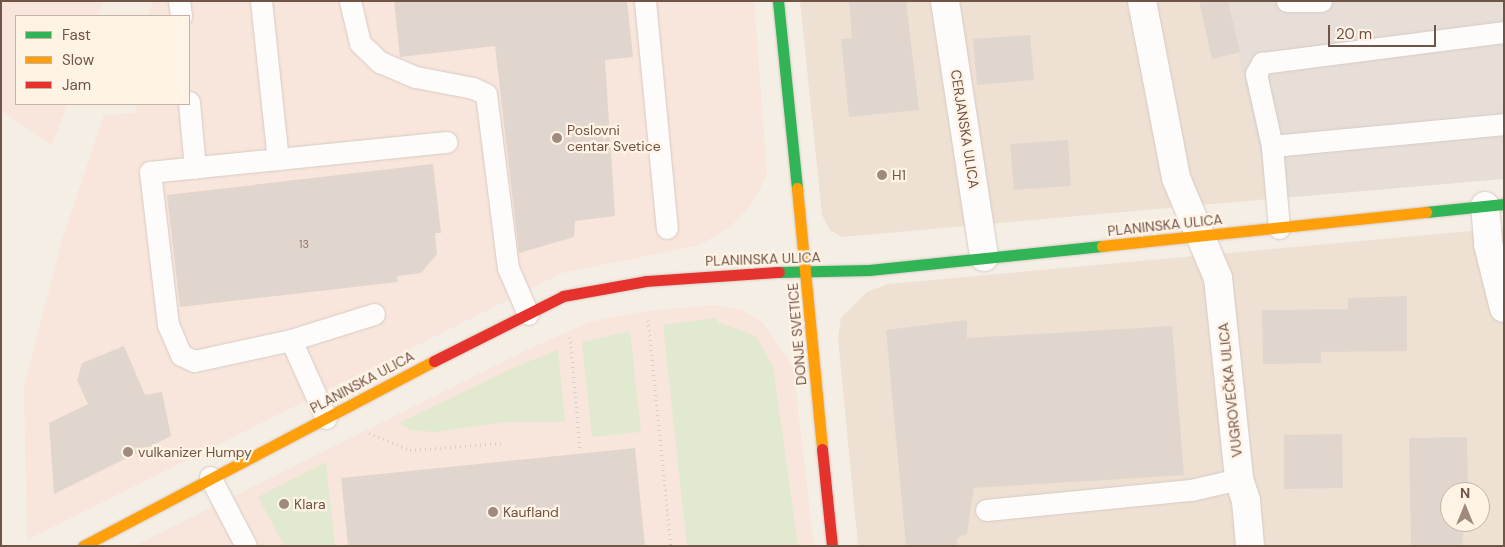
<!DOCTYPE html>
<meta charset="utf-8">
<style>
body{margin:0}
#map{position:relative;width:1505px;height:547px;overflow:hidden;background:#f5eee5;font-family:"DM Sans",sans-serif}
div>[style]{position:absolute}
[style*='--x']{left:calc(var(--x)*1px);top:calc(var(--y)*1px);width:calc(var(--w)*1px);rotate:calc(var(--a)*1deg)}
.residential>*{inset:0;background:#eee0d2}
.commercial>*{inset:0;background:#f8e5db}
.industrial>*{inset:0;background:#e6ded7}
.green>*{inset:0;background:#e1ead0}
.building>*{inset:0;background:#e1d6cd}
.path>*{height:3px;margin-top:-1.5px;transform-origin:0;background:repeating-linear-gradient(90deg,#d7cdc8 0 1px,transparent 0 5px)}
.roads{filter:drop-shadow(0 0 1px #d6cbc4) drop-shadow(0 0 1px #d6cbc4)}
.lane>*{height:21px;margin:-10.5px;padding:0 10.5px;transform-origin:10.5px;border-radius:10.5px;background:#fefcfb}
.street>*{height:28px;margin:-14px;padding:0 14px;transform-origin:14px;border-radius:14px;background:#fefcfb}
.fast>*{height:11px;margin:-5.5px;padding:0 5.5px;transform-origin:5.5px;border-radius:5.5px;background:#30b455}
.slow>*{height:11px;margin:-5.5px;padding:0 5.5px;transform-origin:5.5px;border-radius:5.5px;background:#ff9f0a}
.jam>*{height:11px;margin:-5.5px;padding:0 5.5px;transform-origin:5.5px;border-radius:5.5px;background:#e5322d}
.dots>*{width:14px;height:14px;translate:-50% -50%;box-sizing:border-box;border:2px solid #fff3e5;border-radius:50%}
span{translate:-50% -50%;white-space:nowrap;text-align:center;line-height:1.15;-webkit-text-stroke:4.5px #fff3e5;paint-order:stroke}
.number-label{font-size:11px;color:#8e766c}
.number-label span{-webkit-text-stroke-width:0}
.street-label{font-size:14px;color:#705448}
.poi-label{font-size:14px;color:#705448}
.left{translate:0 -50%;text-align:left}
.frame{position:absolute;inset:0;border:2px solid #705448;pointer-events:none}
.legend{position:absolute;left:15px;top:15px;width:175px;height:90px;box-sizing:border-box;background:#fff3e5;border:1px solid #c6b3a6;margin:0;padding:6px 9px;list-style:none;font-size:15px;color:#705448}
.legend li{display:flex;align-items:center;gap:10px;height:25px}
.legend b{width:25px;border:1px solid #c6b3a6}
.north{position:absolute;left:1440px;top:482px;width:50px;height:50px;box-sizing:border-box;background:#fff3e5;border:1px solid #c6b3a6;border-radius:50%;rotate:0deg;font-size:14px;font-weight:700;line-height:20px;text-align:center;color:#705448}
.north::after{content:'';display:block;margin:auto;width:18px;height:22px;background:#9f8a7f;clip-path:polygon(50% 0,100% 100%,50% 72%,0 100%)}
.scale{position:absolute;left:1328px;top:25px;width:108px;height:22px;box-sizing:border-box;border:2px solid #705448;border-top:0;padding-left:6px;font-size:15px;line-height:18px;white-space:nowrap;color:#705448;-webkit-text-stroke:4px #fff3e5;paint-order:stroke}
</style>
<div id="map">
<div class="residential">
<i style="clip-path:polygon(800px 1px,1227px 1px,1269px 199px,842px 237px,830px 230px,822px 215px)"></i>
<i style="clip-path:polygon(evenodd,1504px 228px,1504px 546px,858px 546px,838px 338px,841px 318px,867px 292px,888px 284px,1504px 228px,1450px 492px,1480px 492px,1480px 522px,1450px 522px,1450px 492px)"></i>
</div>
<div class="commercial">
<i style="clip-path:polygon(1px 1px,104px 1px,98px 16px,16px 16px,16px 104px,67px 104px,52px 146px,1px 110px)"></i>
<i style="clip-path:polygon(153px 1px,754px 1px,767px 175px,751px 205px,731px 226px,700px 245px,562px 273px,27px 540px,24px 386px,62px 240px,104px 115px,136px 113px,137px 104px,189px 104px,189px 16px,148px 16px)"></i>
<i style="clip-path:polygon(713px 305px,741px 310px,762px 322px,793px 367px,814px 546px,134px 546px,531px 348px,590px 322px,640px 312px)"></i>
</div>
<div class="industrial">
<i style="clip-path:polygon(1227px 1px,1504px 1px,1504px 179px,1269px 199px)"></i>
</div>
<div class="green">
<i style="clip-path:polygon(716px 318px,718px 322px,756px 336px,773px 366px,798px 546px,687px 546px,663px 325px)"></i>
<i style="clip-path:polygon(630px 331px,641px 432px,592px 437px,582px 342px)"></i>
<i style="clip-path:polygon(558px 350px,565px 422px,504px 422px,434px 432px,411px 430px,399px 423px,517px 366px)"></i>
<i style="clip-path:polygon(326px 462px,335px 546px,284px 546px,258px 497px)"></i>
</div>
<div class="building">
<i style="clip-path:polygon(394px 1px,627px 1px,633px 57px,605px 60px,615px 216px,575px 221px,574px 237px,519px 253px,495px 46px,400px 57px)"></i>
<i style="clip-path:polygon(849px 1px,906px 1px,919px 110px,849px 117px,841px 39px,852px 38px)"></i>
<i style="clip-path:polygon(1199px 1px,1228px 1px,1240px 52px,1212px 59px)"></i>
<i style="clip-path:polygon(1030px 35px,1034px 80px,977px 85px,973px 39px)"></i>
<i style="clip-path:polygon(1068px 140px,1071px 186px,1014px 190px,1010px 144px)"></i>
<i style="clip-path:polygon(433px 164px,441px 233px,435px 233px,437px 254px,421px 273px,397px 276px,398px 282px,180px 307px,167px 195px)"></i>
<i style="clip-path:polygon(1407px 296px,1407px 351px,1321px 352px,1321px 363px,1263px 364px,1262px 310px,1348px 309px,1348px 298px)"></i>
<i style="clip-path:polygon(967px 320px,967px 338px,1172px 326px,1184px 475px,974px 488px,967px 534px,957px 538px,958px 546px,906px 546px,886px 330px)"></i>
<i style="clip-path:polygon(124px 346px,145px 395px,162px 392px,171px 436px,54px 494px,49px 423px,88px 404px,77px 380px,82px 363px)"></i>
<i style="clip-path:polygon(1342px 434px,1343px 488px,1284px 489px,1284px 435px)"></i>
<i style="clip-path:polygon(1467px 437px,1468px 491px,1450px 492px,1450px 522px,1464px 522px,1462px 546px,1411px 546px,1409px 438px)"></i>
<i style="clip-path:polygon(635px 448px,645px 546px,348px 546px,341px 478px)"></i>
</div>
<div class="path">
<i style="--x:648;--y:320;--w:227;--a:84.2"></i>
<i style="--x:570;--y:337;--w:111;--a:84.9"></i>
<i style="--x:369;--y:433;--w:44;--a:22.5"></i>
<i style="--x:410;--y:450;--w:92;--a:-4.4"></i>
</div>
<div class="roads">
<div class="lane">
<i style="--x:179;--y:1;--w:15;--a:82"></i>
<i style="--x:261;--y:1;--w:159;--a:83.9"></i>
<i style="--x:350;--y:1;--w:43;--a:76.6"></i>
<i style="--x:360;--y:43;--w:28;--a:44"></i>
<i style="--x:380;--y:62;--w:39;--a:23"></i>
<i style="--x:416;--y:77;--w:58;--a:10.9"></i>
<i style="--x:473;--y:88;--w:14;--a:25"></i>
<i style="--x:486;--y:94;--w:175;--a:82.8"></i>
<i style="--x:508;--y:268;--w:50;--a:66.5"></i>
<i style="--x:645;--y:1;--w:228;--a:84.5"></i>
<i style="--x:1287;--y:1;--w:34;--a:0"></i>
<i style="--x:189;--y:102;--w:66;--a:84.8"></i>
<i style="--x:1272;--y:146;--w:74;--a:-102.5"></i>
<i style="--x:1256;--y:74;--w:13;--a:-61"></i>
<i style="--x:1262;--y:63;--w:244;--a:-7.3"></i>
<i style="--x:1279;--y:228;--w:82;--a:-94.9"></i>
<i style="--x:1272;--y:146;--w:233;--a:-5.4"></i>
<i style="--x:291;--y:340;--w:87;--a:-17.4"></i>
<i style="--x:326;--y:418;--w:85;--a:-114.2"></i>
<i style="--x:291;--y:340;--w:99;--a:167.8"></i>
<i style="--x:194;--y:361;--w:14;--a:-155"></i>
<i style="--x:181;--y:355;--w:33;--a:-113"></i>
<i style="--x:168;--y:325;--w:154;--a:-96.7"></i>
<i style="--x:150;--y:172;--w:298;--a:-5.8"></i>
<i style="--x:210;--y:477;--w:78;--a:62.4"></i>
<i style="--x:986;--y:510;--w:206;--a:-5.6"></i>
<i style="--x:1191;--y:490;--w:49;--a:-12.9"></i>
</div>
<div class="street">
<i style="--x:945;--y:1;--w:259;--a:81.3"></i>
<i style="--x:1142;--y:1;--w:180;--a:79.1"></i>
<i style="--x:1176;--y:178;--w:108;--a:67.2"></i>
<i style="--x:1218;--y:278;--w:202;--a:84"></i>
<i style="--x:1239;--y:479;--w:23;--a:72"></i>
<i style="--x:1246;--y:501;--w:45;--a:84.9"></i>
<i style="--x:1485;--y:206;--w:38;--a:85"></i>
<i style="--x:1488;--y:244;--w:66;--a:76"></i>
</div>
<div class="fast">
<i style="--x:778;--y:1;--w:188;--a:84.2"></i>
<i style="--x:1426;--y:212;--w:78;--a:-5.9"></i>
<i style="--x:779;--y:272;--w:90;--a:-1.3"></i>
<i style="--x:869;--y:270;--w:234;--a:-5.9"></i>
</div>
<div class="slow">
<i style="--x:797;--y:188;--w:262;--a:84.5"></i>
<i style="--x:1102;--y:246;--w:326;--a:-6"></i>
<i style="--x:83;--y:546;--w:397;--a:-27.8"></i>
</div>
<div class="jam">
<i style="--x:434;--y:361;--w:144;--a:-26.7"></i>
<i style="--x:563;--y:296;--w:84;--a:-10.2"></i>
<i style="--x:646;--y:281;--w:133;--a:-3.9"></i>
<i style="--x:822;--y:449;--w:98;--a:84.1"></i>
</div>
</div>
<div class="dots">
<i style="left:557px;top:138px;background:#9f8a7f"></i>
<i style="left:882px;top:175px;background:#9f8a7f"></i>
<i style="left:128px;top:452px;background:#9f8a7f"></i>
<i style="left:284px;top:504px;background:#9f8a7f"></i>
<i style="left:493px;top:512px;background:#9f8a7f"></i>
</div>
<div class="number-label">
<span style="left:304px;top:244px">13</span>
</div>
<div class="street-label">
<span style="left:965px;top:129px;rotate:81deg">CERJANSKA ULICA</span>
<span style="left:1165px;top:225px;rotate:-6deg">PLANINSKA ULICA</span>
<span style="left:763px;top:259px;rotate:-2deg">PLANINSKA ULICA</span>
<span style="left:797px;top:334px;rotate:-95deg">DONJE SVETICE</span>
<span style="left:362px;top:382px;rotate:-28deg">PLANINSKA ULICA</span>
<span style="left:1230px;top:390px;rotate:-96deg">VUGROVEČKA ULICA</span>
</div>
<div class="poi-label">
<span class="left" style="left:567px;top:138px">Poslovni<br>centar Svetice</span>
<span class="left" style="left:892px;top:175px">H1</span>
<span class="left" style="left:138px;top:452px">vulkanizer Humpy</span>
<span class="left" style="left:294px;top:504px">Klara</span>
<span class="left" style="left:503px;top:512px">Kaufland</span>
</div>
<div class="frame"></div>
<ul class="legend">
<li><b style="height:6px;background:#30b455"></b>Fast</li>
<li><b style="height:6px;background:#ff9f0a"></b>Slow</li>
<li><b style="height:6px;background:#e5322d"></b>Jam</li>
</ul>
<div class="north">N</div>
<div class="scale">20 m</div>
</div>
